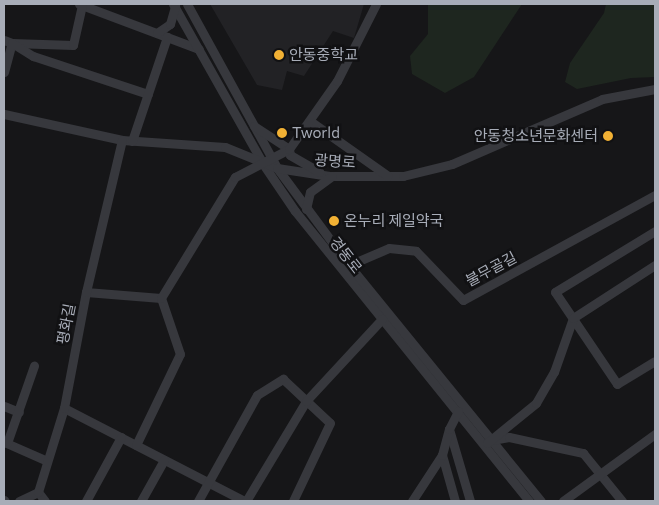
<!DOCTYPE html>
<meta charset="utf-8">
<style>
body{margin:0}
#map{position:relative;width:659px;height:505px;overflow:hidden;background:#161618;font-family:Commissioner,"Noto Sans KR",sans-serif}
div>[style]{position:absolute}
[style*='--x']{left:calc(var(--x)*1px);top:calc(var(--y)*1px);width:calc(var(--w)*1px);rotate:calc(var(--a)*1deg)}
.built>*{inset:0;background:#222225}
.green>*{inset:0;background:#1e261f}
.minor>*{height:9px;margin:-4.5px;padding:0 4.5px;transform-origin:4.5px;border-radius:4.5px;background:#37383d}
.dots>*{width:14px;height:14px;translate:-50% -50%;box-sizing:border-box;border:2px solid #111113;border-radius:50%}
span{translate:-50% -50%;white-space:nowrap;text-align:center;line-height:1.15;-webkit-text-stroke:5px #111113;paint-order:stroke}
.poi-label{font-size:15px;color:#a8adb8}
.left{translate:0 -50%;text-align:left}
.right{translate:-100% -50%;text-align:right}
.street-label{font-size:15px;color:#a8adb8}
.frame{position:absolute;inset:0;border:5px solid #a8adb8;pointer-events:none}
</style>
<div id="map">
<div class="built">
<i style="clip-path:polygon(210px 4px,364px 4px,354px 38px,333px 31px,304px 76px,287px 71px,282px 90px,257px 85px)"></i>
</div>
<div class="green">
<i style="clip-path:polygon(428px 4px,522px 4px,474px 77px,445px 93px,412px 74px,410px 56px,428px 34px)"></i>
<i style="clip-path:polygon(606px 4px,655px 4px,655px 77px,631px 78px,577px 89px,565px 82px,570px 63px,604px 13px)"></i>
</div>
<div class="minor">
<i style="--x:79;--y:4;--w:128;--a:20.6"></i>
<i style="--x:173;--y:4;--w:184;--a:60.6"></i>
<i style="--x:263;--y:164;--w:57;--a:55.8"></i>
<i style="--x:295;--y:211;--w:373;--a:51.1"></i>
<i style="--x:187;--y:4;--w:187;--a:61.2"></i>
<i style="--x:277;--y:168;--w:121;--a:53.4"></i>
<i style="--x:349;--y:265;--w:304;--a:50.9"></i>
<i style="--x:157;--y:33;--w:16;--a:-35"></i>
<i style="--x:170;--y:24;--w:19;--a:-74"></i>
<i style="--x:4;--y:40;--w:9;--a:21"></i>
<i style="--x:12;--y:43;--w:61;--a:1.9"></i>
<i style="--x:73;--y:45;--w:41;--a:-77.3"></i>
<i style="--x:4;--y:72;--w:30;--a:-75"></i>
<i style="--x:12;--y:43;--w:25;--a:32"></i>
<i style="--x:33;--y:56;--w:121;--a:18.3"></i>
<i style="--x:4;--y:114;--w:121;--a:12.4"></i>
<i style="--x:122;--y:140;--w:103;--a:3.9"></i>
<i style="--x:225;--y:147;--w:56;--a:22"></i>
<i style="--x:277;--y:168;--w:53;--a:8.7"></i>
<i style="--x:329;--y:176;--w:74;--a:0"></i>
<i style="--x:403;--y:176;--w:50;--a:-13.8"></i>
<i style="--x:452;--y:164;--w:163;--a:-23.4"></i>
<i style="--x:602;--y:99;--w:54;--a:-10.7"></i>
<i style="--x:310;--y:121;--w:95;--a:35.2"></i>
<i style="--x:254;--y:126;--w:42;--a:33.3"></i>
<i style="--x:289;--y:149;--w:6;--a:81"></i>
<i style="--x:290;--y:155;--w:34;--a:30"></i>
<i style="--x:132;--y:141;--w:110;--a:-71.4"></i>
<i style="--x:306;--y:209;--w:17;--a:-77"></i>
<i style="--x:310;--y:192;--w:27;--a:-36"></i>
<i style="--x:655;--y:231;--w:117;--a:148.6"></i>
<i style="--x:555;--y:292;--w:111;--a:56"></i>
<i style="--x:617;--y:384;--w:44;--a:-31.2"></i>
<i style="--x:349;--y:265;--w:43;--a:-23"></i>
<i style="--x:389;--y:248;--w:27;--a:6"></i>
<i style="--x:416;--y:251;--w:68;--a:46.2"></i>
<i style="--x:463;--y:300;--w:219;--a:-28.7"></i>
<i style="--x:86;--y:292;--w:75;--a:4.6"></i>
<i style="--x:4;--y:406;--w:16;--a:22"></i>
<i style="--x:64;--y:408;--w:203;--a:27.3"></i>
<i style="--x:449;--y:429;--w:75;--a:73.7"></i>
<i style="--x:492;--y:440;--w:17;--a:-10"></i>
<i style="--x:509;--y:437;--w:76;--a:12.2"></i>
<i style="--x:583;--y:453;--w:62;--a:50.9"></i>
<i style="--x:4;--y:442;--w:47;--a:23.8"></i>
<i style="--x:7;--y:443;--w:82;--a:-70.7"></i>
<i style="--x:487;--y:443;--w:63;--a:-39.2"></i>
<i style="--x:536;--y:403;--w:36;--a:-60"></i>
<i style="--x:554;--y:372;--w:57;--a:-70.6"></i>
<i style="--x:573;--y:318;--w:98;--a:-32.9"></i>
<i style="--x:136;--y:445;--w:101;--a:-64.2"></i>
<i style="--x:180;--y:354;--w:59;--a:-108.7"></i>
<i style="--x:161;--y:298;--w:142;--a:-58.6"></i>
<i style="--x:235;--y:177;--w:61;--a:-27.4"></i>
<i style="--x:289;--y:149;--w:83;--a:-54.8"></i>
<i style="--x:337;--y:81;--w:86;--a:-63.1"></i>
<i style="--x:442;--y:455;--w:48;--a:74.2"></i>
<i style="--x:38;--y:492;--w:11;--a:52"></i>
<i style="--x:4;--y:500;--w:1;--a:45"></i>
<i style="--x:19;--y:501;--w:21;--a:-25"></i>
<i style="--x:38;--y:492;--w:88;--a:-72.8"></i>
<i style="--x:64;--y:408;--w:118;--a:-79.3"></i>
<i style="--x:86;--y:292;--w:156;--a:-76.7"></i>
<i style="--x:86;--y:501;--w:73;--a:-61.3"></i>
<i style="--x:141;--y:501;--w:47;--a:-60.7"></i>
<i style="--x:198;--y:501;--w:121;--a:-60.9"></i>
<i style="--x:257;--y:395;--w:31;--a:-32"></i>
<i style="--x:283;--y:379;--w:64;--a:43.1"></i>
<i style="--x:330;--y:423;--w:86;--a:115.4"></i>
<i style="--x:246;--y:501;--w:117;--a:-59"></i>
<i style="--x:306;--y:401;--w:112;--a:-47.2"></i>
<i style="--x:412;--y:501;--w:55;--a:-56.9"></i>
<i style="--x:442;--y:455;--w:27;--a:-75"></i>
<i style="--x:449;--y:429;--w:20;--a:-63"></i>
<i style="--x:563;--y:501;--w:114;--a:-36.1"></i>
</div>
<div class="dots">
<i style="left:279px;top:55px;background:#f2b134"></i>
<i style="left:282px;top:133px;background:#f2b134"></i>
<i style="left:608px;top:136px;background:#f2b134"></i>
<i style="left:334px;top:221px;background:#f2b134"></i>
</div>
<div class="poi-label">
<span class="left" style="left:289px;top:55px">안동중학교</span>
<span class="left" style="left:292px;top:133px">Tworld</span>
<span class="right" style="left:598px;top:136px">안동청소년문화센터</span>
<span class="left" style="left:344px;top:221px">온누리 제일약국</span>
</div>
<div class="street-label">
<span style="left:335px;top:161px;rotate:4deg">광명로</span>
<span style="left:346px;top:255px;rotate:52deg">경동로</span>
<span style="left:491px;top:269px;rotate:-28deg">불무골길</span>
<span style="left:66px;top:324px;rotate:-79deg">평화길</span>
</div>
<div class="frame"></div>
</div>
